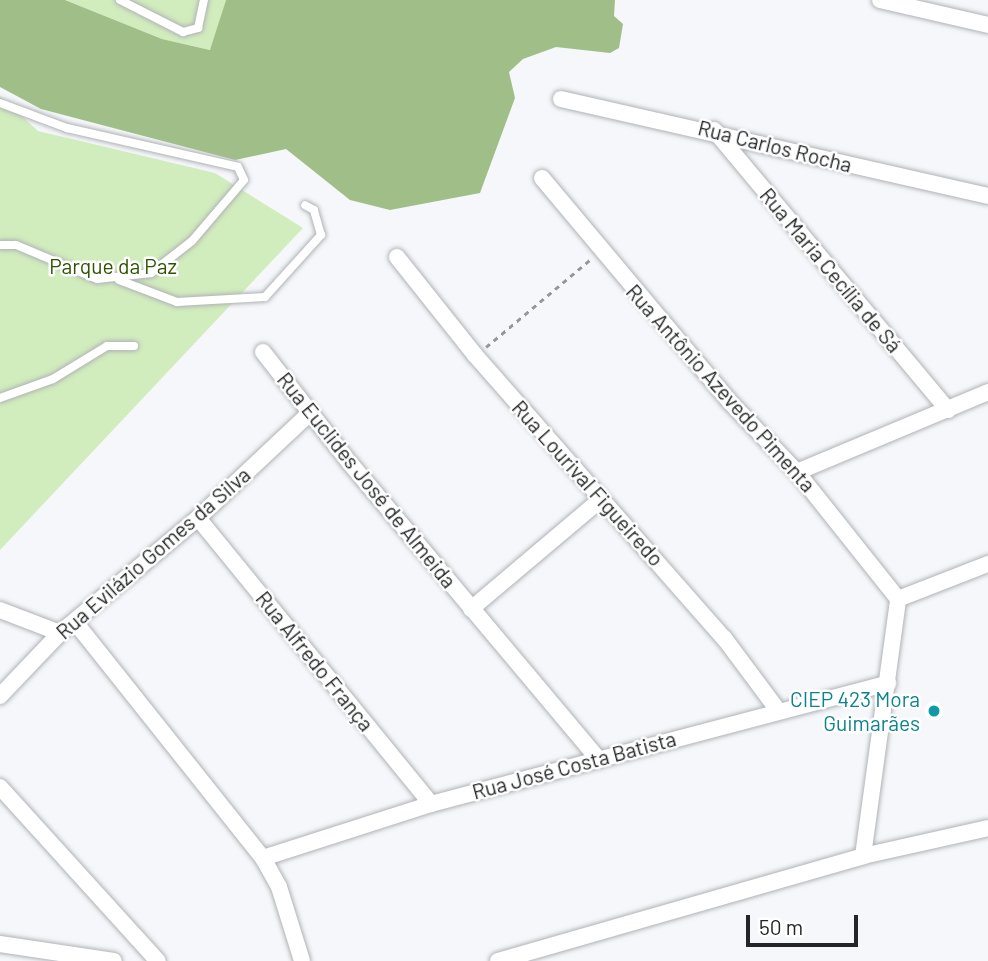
<!DOCTYPE html>
<meta charset="utf-8">
<style>
body{margin:0}
#map{position:relative;width:988px;height:961px;overflow:hidden;background:#f5f7fa;font-family:Barlow,sans-serif}
div>[style]{position:absolute}
[style*='--x']{left:calc(var(--x)*1px);top:calc(var(--y)*1px);width:calc(var(--w)*1px);rotate:calc(var(--a)*1deg)}
.green>*{inset:0;background:#d1ecbd}
.forest>*{inset:0;background:#a0bf88}
.path>*{height:2.5px;margin-top:-1.25px;transform-origin:0;background:repeating-linear-gradient(90deg,#949698 0 5px,transparent 0 10px)}
.roads{filter:drop-shadow(0 0 2px #b0b3b6) drop-shadow(0 0 2px #b0b3b6)}
.lane>*{height:8px;margin:-4px;padding:0 4px;transform-origin:4px;border-radius:4px;background:#fff}
.street>*{height:16px;margin:-8px;padding:0 8px;transform-origin:8px;border-radius:8px;background:#fff}
.dots>*{width:19px;height:19px;translate:-50% -50%;box-sizing:border-box;border:4px solid #fff;border-radius:50%}
span{translate:-50% -50%;white-space:nowrap;text-align:center;line-height:1.15;-webkit-text-stroke:5px #fff;paint-order:stroke}
.street-label{font-size:21px;color:#242526}
.park-label{font-size:21px;color:#2f5300}
.culture-label{font-size:21px;color:#0d838f}
.right{translate:-100% -50%;text-align:right}
.scale{position:absolute;left:746px;top:915px;width:112px;height:32px;box-sizing:border-box;border:4px solid #242526;border-top:0;padding-left:9px;font-size:21px;line-height:24px;white-space:nowrap;color:#242526;-webkit-text-stroke:5px #fff;paint-order:stroke}
</style>
<div id="map">
<div class="green">
<i style="clip-path:polygon(65px 0,226px 0,211px 50px,162px 39px)"></i>
<i style="clip-path:polygon(0 96px,38px 131px,215px 173px,303px 228px,0 550px)"></i>
</div>
<div class="forest">
<i style="clip-path:polygon(0 0,65px 0,162px 39px,210px 50px,226px 0,615px 0,614px 16px,623px 24px,619px 48px,610px 53px,556px 47px,523px 59px,509px 72px,515px 98px,480px 193px,390px 210px,350px 200px,286px 149px,235px 160px,41px 109px,0 87px)"></i>
</div>
<div class="path">
<i style="--x:486;--y:347;--w:137;--a:-40"></i>
</div>
<div class="roads">
<div class="lane">
<i style="--x:120;--y:0;--w:71;--a:26.9"></i>
<i style="--x:183;--y:32;--w:16;--a:-15"></i>
<i style="--x:198;--y:28;--w:29;--a:-78"></i>
<i style="--x:0;--y:103;--w:72;--a:20.5"></i>
<i style="--x:67;--y:128;--w:175;--a:12.8"></i>
<i style="--x:238;--y:167;--w:14;--a:65"></i>
<i style="--x:244;--y:180;--w:80;--a:130.4"></i>
<i style="--x:192;--y:241;--w:52;--a:142"></i>
<i style="--x:151;--y:273;--w:54;--a:173.7"></i>
<i style="--x:97;--y:279;--w:88;--a:-157.2"></i>
<i style="--x:16;--y:245;--w:16;--a:180"></i>
<i style="--x:119;--y:280;--w:62;--a:20.8"></i>
<i style="--x:177;--y:302;--w:88;--a:-3.3"></i>
<i style="--x:265;--y:297;--w:84;--a:-47.9"></i>
<i style="--x:321;--y:235;--w:26;--a:-106"></i>
<i style="--x:314;--y:210;--w:10;--a:-151"></i>
<i style="--x:0;--y:398;--w:56;--a:-19.7"></i>
<i style="--x:53;--y:379;--w:63;--a:-31.4"></i>
<i style="--x:107;--y:346;--w:27;--a:0"></i>
</div>
<div class="street">
<i style="--x:880;--y:0;--w:111;--a:13"></i>
<i style="--x:561;--y:99;--w:438;--a:12.8"></i>
<i style="--x:714;--y:130;--w:365;--a:50.1"></i>
<i style="--x:542;--y:178;--w:294;--a:50"></i>
<i style="--x:731;--y:403;--w:95;--a:46.3"></i>
<i style="--x:797;--y:472;--w:162;--a:51.5"></i>
<i style="--x:397;--y:257;--w:125;--a:51.5"></i>
<i style="--x:475;--y:355;--w:377;--a:48.7"></i>
<i style="--x:724;--y:638;--w:89;--a:53.3"></i>
<i style="--x:263;--y:352;--w:140;--a:52"></i>
<i style="--x:349;--y:462;--w:389;--a:50"></i>
<i style="--x:797;--y:472;--w:207;--a:-22.7"></i>
<i style="--x:198;--y:518;--w:369;--a:50.8"></i>
<i style="--x:471;--y:609;--w:170;--a:-40.2"></i>
<i style="--x:0;--y:610;--w:64;--a:21"></i>
<i style="--x:75;--y:622;--w:302;--a:51.5"></i>
<i style="--x:263;--y:858;--w:33;--a:61"></i>
<i style="--x:279;--y:887;--w:77;--a:72.7"></i>
<i style="--x:0;--y:696;--w:87;--a:-46.4"></i>
<i style="--x:60;--y:633;--w:180;--a:-39.8"></i>
<i style="--x:198;--y:518;--w:154;--a:-43.2"></i>
<i style="--x:0;--y:787;--w:235;--a:47.8"></i>
<i style="--x:863;--y:856;--w:259;--a:-82.2"></i>
<i style="--x:898;--y:599;--w:97;--a:-21.3"></i>
<i style="--x:263;--y:858;--w:176;--a:-17.8"></i>
<i style="--x:431;--y:804;--w:473;--a:-14.8"></i>
<i style="--x:0;--y:944;--w:115;--a:8.5"></i>
<i style="--x:498;--y:961;--w:380;--a:-16"></i>
<i style="--x:863;--y:856;--w:128;--a:-12.6"></i>
</div>
</div>
<div class="dots">
<i style="left:934px;top:711px;background:#0f9aa8"></i>
</div>
<div class="street-label">
<span style="left:775px;top:146px;rotate:14deg">Rua Carlos Rocha</span>
<span style="left:831px;top:270px;rotate:50deg">Rua Maria Cecília de Sá</span>
<span style="left:721px;top:388px;rotate:48deg">Rua Antônio Azevedo Pimenta</span>
<span style="left:367px;top:480px;rotate:51deg">Rua Euclides José de Almeida</span>
<span style="left:588px;top:483px;rotate:48deg">Rua Lourival Figueiredo</span>
<span style="left:153px;top:553px;rotate:-41deg">Rua Evilázio Gomes da Silva</span>
<span style="left:315px;top:661px;rotate:51deg">Rua Alfredo França</span>
<span style="left:574px;top:765px;rotate:-15deg">Rua José Costa Batista</span>
</div>
<div class="park-label">
<span style="left:113px;top:266px">Parque da Paz</span>
</div>
<div class="culture-label">
<span class="right" style="left:920px;top:711px">CIEP 423 Mora<br>Guimarães</span>
</div>
<div class="scale">50 m</div>
</div>
